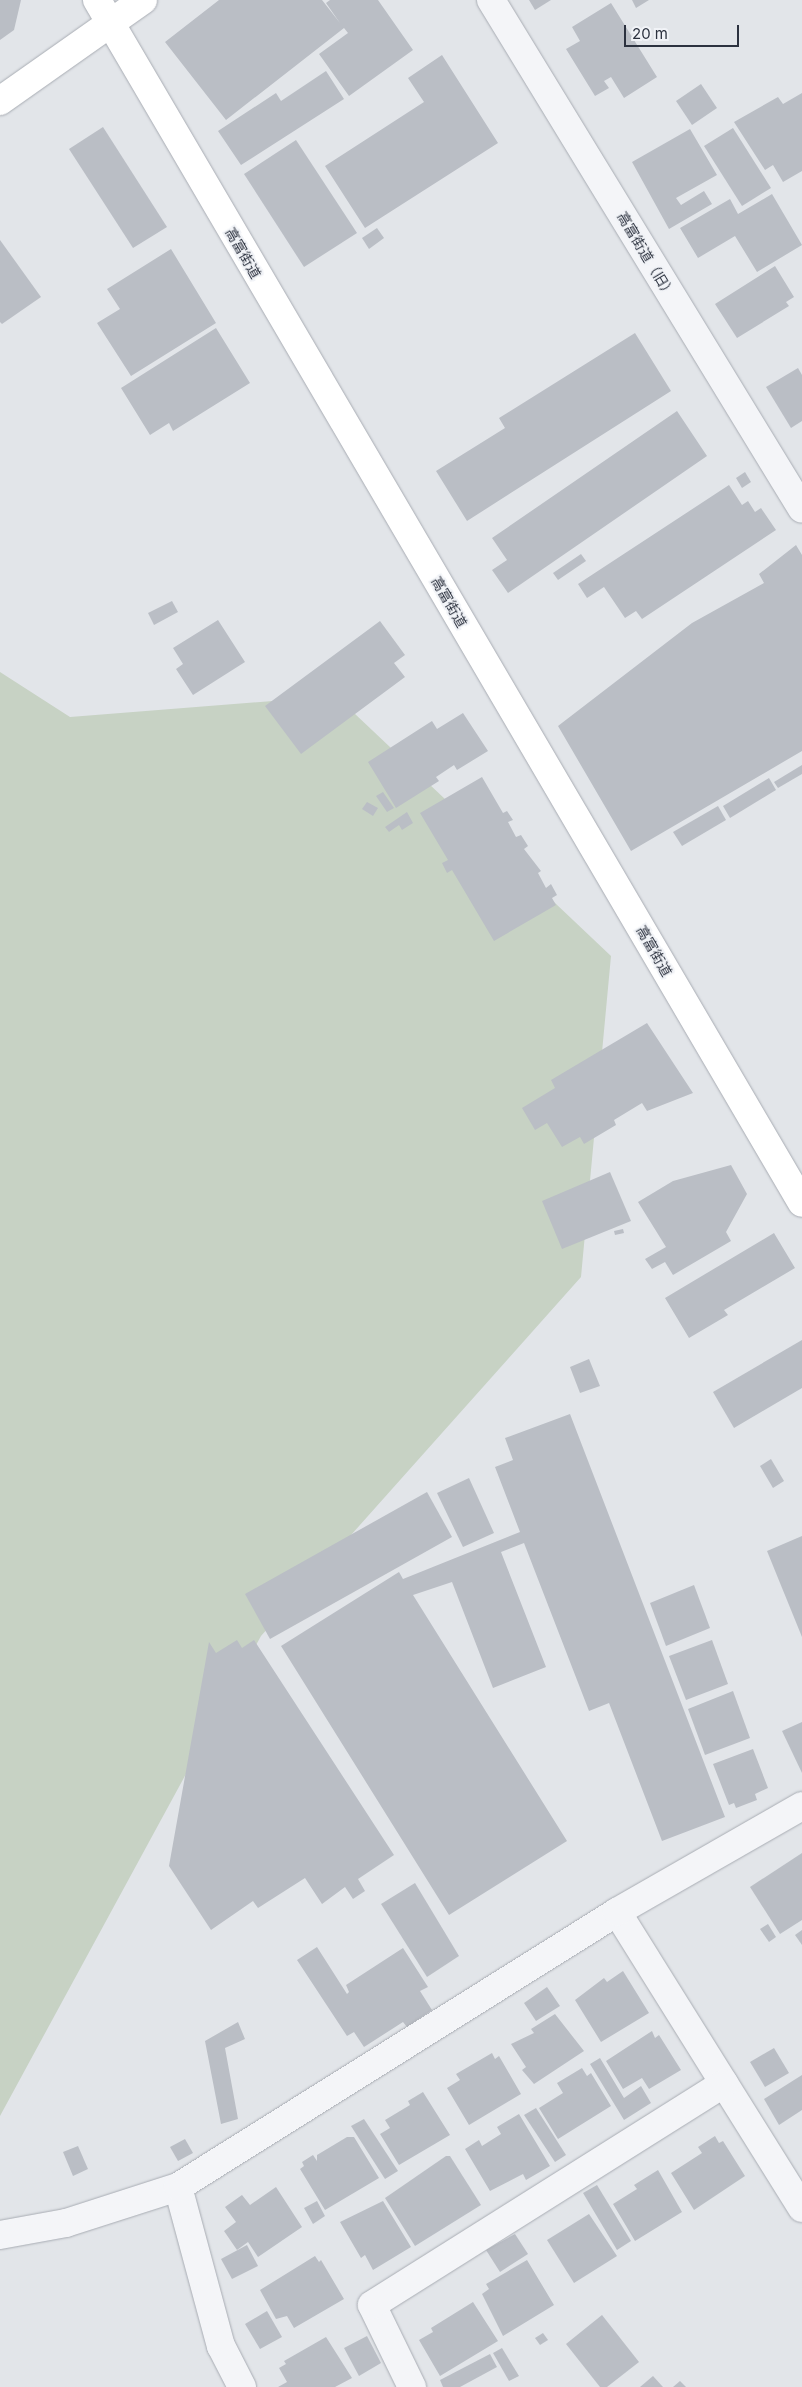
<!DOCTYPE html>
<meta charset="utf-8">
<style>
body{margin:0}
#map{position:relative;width:802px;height:2387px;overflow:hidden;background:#e2e5e9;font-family:Inter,"Noto Sans JP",sans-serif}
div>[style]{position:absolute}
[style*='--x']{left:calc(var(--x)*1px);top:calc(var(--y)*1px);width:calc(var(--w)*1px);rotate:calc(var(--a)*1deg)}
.green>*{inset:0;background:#c7d2c4}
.building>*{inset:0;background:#babec5}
.roads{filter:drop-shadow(0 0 1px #a8acb3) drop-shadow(0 0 1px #a8acb3)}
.street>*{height:28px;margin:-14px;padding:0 14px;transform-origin:14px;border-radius:14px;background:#f4f5f8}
.secondary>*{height:28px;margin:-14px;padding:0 14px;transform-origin:14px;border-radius:14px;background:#fff}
span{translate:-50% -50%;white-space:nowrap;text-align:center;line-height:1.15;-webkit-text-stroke:4px #f1f3f7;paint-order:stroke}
.street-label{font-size:14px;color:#2c323f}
.scale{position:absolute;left:624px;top:25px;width:115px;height:22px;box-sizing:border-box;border:2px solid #2c323f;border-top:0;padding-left:6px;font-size:15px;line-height:18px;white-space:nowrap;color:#2c323f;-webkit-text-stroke:4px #f1f3f7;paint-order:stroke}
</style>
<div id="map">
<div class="green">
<i style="clip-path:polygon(0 672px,70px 717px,336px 696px,611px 956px,581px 1277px,261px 1636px,0 2116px)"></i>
</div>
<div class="building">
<i style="clip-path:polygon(0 0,21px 0,14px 30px,0 40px)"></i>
<i style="clip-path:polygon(219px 0,322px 0,340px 23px,326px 3px,330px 0,378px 0,413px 50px,349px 96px,319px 54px,348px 33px,344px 28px,226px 120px,165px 42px)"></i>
<i style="clip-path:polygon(529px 0,551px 0,535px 10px)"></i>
<i style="clip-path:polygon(632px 0,649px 0,636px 8px)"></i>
<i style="clip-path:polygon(611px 3px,657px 77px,624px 98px,611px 77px,604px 81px,609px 88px,595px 96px,566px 49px,580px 41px,572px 27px)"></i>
<i style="clip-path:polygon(442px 55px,498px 143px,365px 228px,325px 166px,424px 102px,408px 78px)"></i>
<i style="clip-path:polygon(326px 71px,344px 99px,241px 165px,218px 131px,276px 93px,281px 101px)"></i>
<i style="clip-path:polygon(701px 84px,717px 108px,692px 125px,676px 101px)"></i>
<i style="clip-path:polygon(802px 93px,802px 171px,783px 182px,773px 165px,765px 170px,734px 122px,778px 97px,783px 104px)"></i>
<i style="clip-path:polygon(103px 127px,167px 227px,133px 248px,69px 149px)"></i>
<i style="clip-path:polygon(733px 128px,771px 188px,742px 206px,704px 146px)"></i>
<i style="clip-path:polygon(690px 129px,717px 175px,676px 198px,681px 205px,704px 191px,712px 204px,669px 229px,632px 162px)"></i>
<i style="clip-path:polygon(296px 140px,357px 233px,304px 267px,244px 174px)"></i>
<i style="clip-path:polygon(772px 194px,802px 245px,757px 272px,735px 236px,698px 258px,680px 228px,730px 199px,738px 214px)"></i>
<i style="clip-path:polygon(377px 228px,384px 238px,369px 249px,362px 238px)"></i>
<i style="clip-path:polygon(0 240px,41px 297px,2px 324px,0 322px)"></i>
<i style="clip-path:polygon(171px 249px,216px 323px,131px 376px,97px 323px,120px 309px,107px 289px)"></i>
<i style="clip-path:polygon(775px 266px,794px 297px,786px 302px,789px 306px,737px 338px,715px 304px)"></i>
<i style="clip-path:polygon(216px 328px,250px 383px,173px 431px,169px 423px,150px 435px,121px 388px)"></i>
<i style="clip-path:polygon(635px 333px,671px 391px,467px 521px,436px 471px,505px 428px,499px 418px)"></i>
<i style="clip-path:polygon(798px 368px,802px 375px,802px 421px,791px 428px,766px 387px)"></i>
<i style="clip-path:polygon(677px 411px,707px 456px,508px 593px,492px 570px,507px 560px,492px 538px)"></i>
<i style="clip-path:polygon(745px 472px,751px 482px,742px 488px,736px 478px)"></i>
<i style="clip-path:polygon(729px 485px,742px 505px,748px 501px,755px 512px,761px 508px,776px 530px,642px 619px,636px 611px,625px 618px,604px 587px,587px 598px,578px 584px)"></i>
<i style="clip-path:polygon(796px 545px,802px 555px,802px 751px,631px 851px,558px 726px,692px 623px,764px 583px,759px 574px)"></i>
<i style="clip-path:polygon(581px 554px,586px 561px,558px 580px,553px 573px)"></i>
<i style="clip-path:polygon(172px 601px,178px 612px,154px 625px,148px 613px)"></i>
<i style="clip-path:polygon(218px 620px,245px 662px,193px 695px,176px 669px,183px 664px,173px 648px)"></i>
<i style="clip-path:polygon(380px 621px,405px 655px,394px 663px,405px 677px,301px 754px,265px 706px)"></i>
<i style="clip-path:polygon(463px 713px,488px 751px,457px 770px,454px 765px,436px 777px,439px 781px,396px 808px,368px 762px,432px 721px,437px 729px)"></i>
<i style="clip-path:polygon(802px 765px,802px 774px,778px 788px,774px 782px)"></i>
<i style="clip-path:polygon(482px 777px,503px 813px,507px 811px,513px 820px,508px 822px,516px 837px,521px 835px,528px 846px,524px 849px,541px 871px,538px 873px,546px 888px,551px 884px,557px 895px,552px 898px,556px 905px,494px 941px,452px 870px,447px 873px,442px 863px,448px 860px,420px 813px)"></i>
<i style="clip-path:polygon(769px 778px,776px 790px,730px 818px,723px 806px)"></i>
<i style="clip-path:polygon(383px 792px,394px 808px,387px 812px,376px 796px)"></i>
<i style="clip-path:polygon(367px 802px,378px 808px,373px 816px,362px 809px)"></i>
<i style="clip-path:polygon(718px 806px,726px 820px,682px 846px,673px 832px)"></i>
<i style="clip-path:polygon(407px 812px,413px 823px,402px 830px,399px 825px,389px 832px,385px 827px)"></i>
<i style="clip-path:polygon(647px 1023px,693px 1093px,647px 1111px,642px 1103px,614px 1120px,616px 1125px,584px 1144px,580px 1137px,562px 1147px,547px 1123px,535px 1130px,522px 1108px,555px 1088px,551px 1080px)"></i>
<i style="clip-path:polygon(731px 1165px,747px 1194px,726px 1232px,731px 1241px,673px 1275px,665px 1262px,652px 1269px,645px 1259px,666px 1247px,638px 1202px,673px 1181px)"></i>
<i style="clip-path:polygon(610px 1172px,631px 1221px,562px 1249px,542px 1201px)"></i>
<i style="clip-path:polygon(623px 1229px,624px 1233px,615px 1235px,614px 1231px)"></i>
<i style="clip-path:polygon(774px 1233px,795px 1268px,724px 1310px,728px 1315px,689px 1338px,665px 1298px)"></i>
<i style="clip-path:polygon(802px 1340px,802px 1388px,734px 1428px,713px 1392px)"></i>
<i style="clip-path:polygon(589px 1359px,600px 1386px,580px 1393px,570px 1367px)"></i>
<i style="clip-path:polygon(570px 1414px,725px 1817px,662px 1841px,609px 1703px,589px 1711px,524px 1543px,501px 1552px,546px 1667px,493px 1688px,452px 1582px,413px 1595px,567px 1841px,449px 1915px,281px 1646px,399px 1572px,403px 1579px,520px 1532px,495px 1467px,513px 1460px,505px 1438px)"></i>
<i style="clip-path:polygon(771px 1459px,784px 1481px,773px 1488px,760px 1466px)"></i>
<i style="clip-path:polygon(469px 1478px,494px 1533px,463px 1547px,437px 1493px)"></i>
<i style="clip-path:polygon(427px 1492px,452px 1537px,270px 1639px,245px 1594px)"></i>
<i style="clip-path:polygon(802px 1536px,802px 1637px,767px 1551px)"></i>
<i style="clip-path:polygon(694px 1585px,710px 1628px,666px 1646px,650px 1603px)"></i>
<i style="clip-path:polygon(237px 1640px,242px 1648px,254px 1640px,394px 1855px,358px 1879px,365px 1891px,353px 1899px,345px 1887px,322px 1904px,305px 1878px,258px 1908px,253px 1901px,211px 1930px,169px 1866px,209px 1642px,216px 1653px)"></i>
<i style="clip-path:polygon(712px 1640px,728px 1684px,686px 1700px,669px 1656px)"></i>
<i style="clip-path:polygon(733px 1691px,750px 1738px,705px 1755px,688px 1709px)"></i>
<i style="clip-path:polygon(802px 1722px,802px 1773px,782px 1731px)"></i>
<i style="clip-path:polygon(753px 1749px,768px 1788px,755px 1794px,757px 1800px,736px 1808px,734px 1803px,729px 1805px,713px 1764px)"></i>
<i style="clip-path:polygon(802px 1853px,802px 1920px,780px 1934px,750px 1887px)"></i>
<i style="clip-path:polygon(415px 1883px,459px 1956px,427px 1977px,381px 1904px)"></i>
<i style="clip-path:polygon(768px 1924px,776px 1937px,769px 1942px,760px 1929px)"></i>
<i style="clip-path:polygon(802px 1930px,802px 1945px,795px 1935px)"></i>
<i style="clip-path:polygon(317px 1947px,347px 1994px,349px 1992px,346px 1985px,403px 1948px,428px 1987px,420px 1991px,432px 2010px,407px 2027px,403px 2022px,364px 2047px,354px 2032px,347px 2036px,297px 1960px)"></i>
<i style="clip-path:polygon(623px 1971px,649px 2013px,601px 2042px,575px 2000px,604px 1978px,607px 1982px)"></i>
<i style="clip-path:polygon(547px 1987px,560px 2006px,536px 2021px,524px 2003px)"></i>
<i style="clip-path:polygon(555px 2014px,584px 2051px,534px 2084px,522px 2070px,526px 2067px,511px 2044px,534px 2033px,531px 2029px)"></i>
<i style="clip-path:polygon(238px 2022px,245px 2039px,225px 2048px,238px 2119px,221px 2124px,205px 2041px)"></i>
<i style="clip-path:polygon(652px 2031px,655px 2038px,659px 2035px,681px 2070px,649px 2089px,642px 2078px,623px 2089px,606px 2061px)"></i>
<i style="clip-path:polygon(774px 2048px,789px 2073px,765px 2087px,750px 2062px)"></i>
<i style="clip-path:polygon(492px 2053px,495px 2059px,499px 2056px,521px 2094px,469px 2125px,447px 2088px,460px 2080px,456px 2074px)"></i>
<i style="clip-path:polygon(600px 2058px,624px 2098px,641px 2086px,651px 2103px,624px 2120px,590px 2064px)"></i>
<i style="clip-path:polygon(582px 2068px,587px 2076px,591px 2073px,611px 2106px,558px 2139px,539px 2108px,563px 2093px,557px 2083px)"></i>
<i style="clip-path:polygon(802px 2075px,802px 2110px,779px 2125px,764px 2099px)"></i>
<i style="clip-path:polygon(423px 2092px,450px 2135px,399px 2165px,380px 2134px,390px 2128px,385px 2120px,410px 2105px,408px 2101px)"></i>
<i style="clip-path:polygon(536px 2108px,566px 2155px,555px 2162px,524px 2115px)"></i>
<i style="clip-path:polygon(519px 2114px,550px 2166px,526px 2180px,523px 2174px,490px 2191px,465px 2149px,479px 2140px,482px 2146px,501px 2134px,497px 2127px)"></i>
<i style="clip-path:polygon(364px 2119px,398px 2171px,385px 2179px,351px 2126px)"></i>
<i style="clip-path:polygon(715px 2136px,719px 2143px,723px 2141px,745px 2176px,694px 2210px,671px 2173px,702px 2153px,698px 2147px)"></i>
<i style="clip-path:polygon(347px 2137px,354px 2137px,379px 2178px,325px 2210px,300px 2169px,304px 2166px,302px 2162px,313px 2155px,317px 2161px,317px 2155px)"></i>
<i style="clip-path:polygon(185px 2139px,193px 2153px,178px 2161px,170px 2147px)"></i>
<i style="clip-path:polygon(78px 2146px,88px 2169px,73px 2176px,63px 2152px)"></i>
<i style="clip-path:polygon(446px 2156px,450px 2156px,481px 2205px,415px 2246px,385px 2198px)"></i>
<i style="clip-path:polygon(658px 2170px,682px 2212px,635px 2241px,613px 2204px,637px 2189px,634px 2185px)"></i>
<i style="clip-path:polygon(597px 2185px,631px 2241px,617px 2250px,583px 2193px)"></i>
<i style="clip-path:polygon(276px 2187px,302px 2227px,258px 2257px,248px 2242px,237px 2250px,224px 2231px,236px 2222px,225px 2207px,242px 2195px,250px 2205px)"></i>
<i style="clip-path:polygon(317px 2201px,325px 2216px,313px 2224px,304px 2208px)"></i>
<i style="clip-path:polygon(383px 2201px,411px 2247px,373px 2270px,365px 2255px,361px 2258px,340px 2222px)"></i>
<i style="clip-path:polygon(589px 2214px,617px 2256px,574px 2283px,547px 2240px)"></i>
<i style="clip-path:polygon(515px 2234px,528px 2254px,500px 2272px,486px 2250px)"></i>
<i style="clip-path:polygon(247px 2245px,258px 2266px,232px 2279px,221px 2259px)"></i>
<i style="clip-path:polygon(315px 2256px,319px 2262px,321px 2260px,344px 2299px,294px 2328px,287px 2316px,276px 2319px,260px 2290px)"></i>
<i style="clip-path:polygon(527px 2260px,554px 2305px,503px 2336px,482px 2294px,489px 2289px,486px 2284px)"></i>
<i style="clip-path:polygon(473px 2302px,498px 2341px,440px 2376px,419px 2340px,433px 2332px,431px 2328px)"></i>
<i style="clip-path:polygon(267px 2311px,282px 2337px,260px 2349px,245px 2324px)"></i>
<i style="clip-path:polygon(602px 2315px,639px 2362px,607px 2387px,600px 2387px,566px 2344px)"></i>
<i style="clip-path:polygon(543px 2333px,548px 2340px,540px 2345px,535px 2338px)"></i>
<i style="clip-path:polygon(367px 2336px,381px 2363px,359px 2376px,344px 2348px)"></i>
<i style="clip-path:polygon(326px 2337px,352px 2378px,335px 2387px,278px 2387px,287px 2382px,279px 2368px,286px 2364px,284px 2361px)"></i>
<i style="clip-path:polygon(502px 2348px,519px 2376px,509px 2381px,493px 2353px)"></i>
<i style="clip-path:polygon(490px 2354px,497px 2367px,460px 2387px,443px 2387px,440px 2380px)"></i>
<i style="clip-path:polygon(653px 2376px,663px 2387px,640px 2387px)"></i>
<i style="clip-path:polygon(680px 2381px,686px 2387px,673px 2387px)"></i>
</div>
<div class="roads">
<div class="street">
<i style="--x:491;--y:0;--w:596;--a:58.57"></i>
<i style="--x:617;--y:1912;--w:349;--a:58"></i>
<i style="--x:178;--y:2187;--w:165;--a:74.9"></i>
<i style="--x:221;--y:2346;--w:46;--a:62.9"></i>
<i style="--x:0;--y:2235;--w:67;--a:-10.3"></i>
<i style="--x:66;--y:2223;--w:118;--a:-17.8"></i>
<i style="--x:178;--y:2187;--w:518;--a:-32.06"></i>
<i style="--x:617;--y:1912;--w:213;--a:-29.8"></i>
<i style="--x:412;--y:2387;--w:91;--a:-116"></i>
<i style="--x:372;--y:2305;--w:416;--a:-32.2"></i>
</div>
<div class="secondary">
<i style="--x:97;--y:0;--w:1394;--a:59.63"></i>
<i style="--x:0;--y:101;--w:175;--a:-35.2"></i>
</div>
</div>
<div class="street-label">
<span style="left:243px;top:253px;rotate:60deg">高富街道</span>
<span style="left:646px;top:255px;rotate:59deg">高富街道（旧）</span>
<span style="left:449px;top:602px;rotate:60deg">高富街道</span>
<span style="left:654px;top:951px;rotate:60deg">高富街道</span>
</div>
<div class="scale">20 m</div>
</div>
